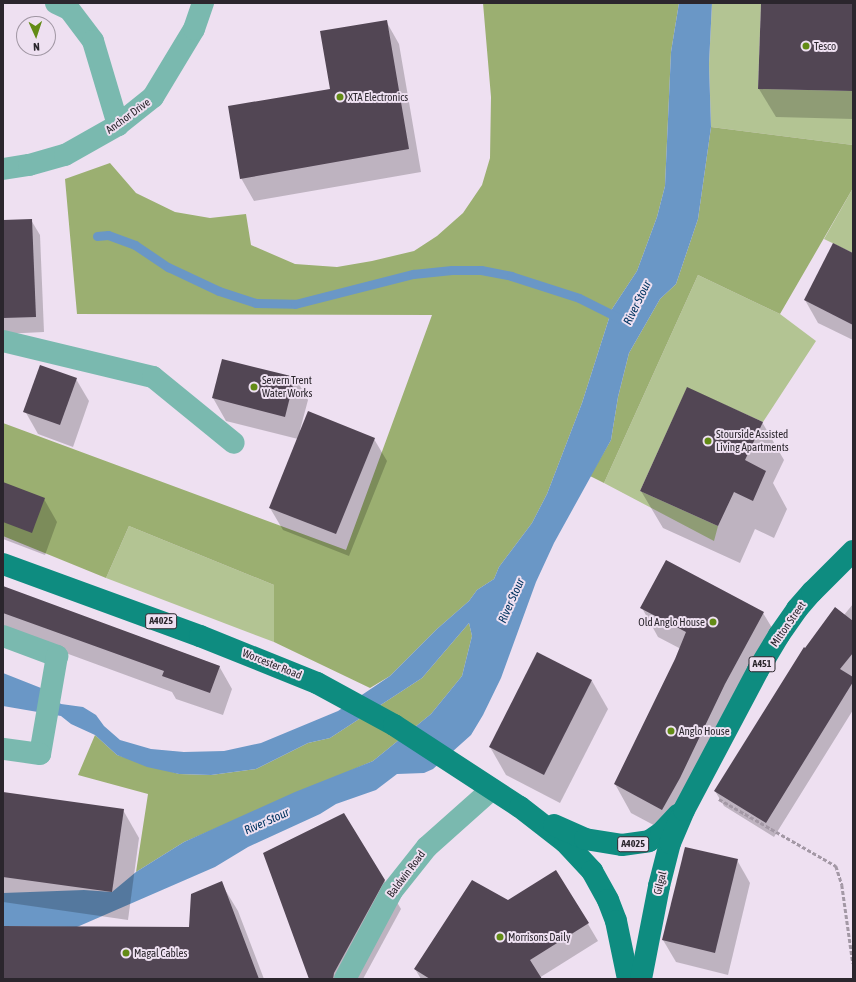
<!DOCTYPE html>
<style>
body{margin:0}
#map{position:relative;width:856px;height:982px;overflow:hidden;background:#eee0f1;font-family:"Asap Condensed",sans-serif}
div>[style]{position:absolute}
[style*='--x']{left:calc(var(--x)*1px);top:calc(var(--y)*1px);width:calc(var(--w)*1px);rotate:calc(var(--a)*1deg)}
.green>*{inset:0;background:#b3c493}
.forest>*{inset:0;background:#9baf71}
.water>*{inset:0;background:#6a97c6}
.shadow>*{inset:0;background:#0003}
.stream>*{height:9px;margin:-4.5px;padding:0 4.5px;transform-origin:4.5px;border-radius:4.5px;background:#6a97c6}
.building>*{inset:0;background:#524654}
.path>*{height:2.5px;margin-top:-1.25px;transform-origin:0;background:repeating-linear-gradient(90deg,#a398a5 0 4px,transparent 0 6px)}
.minor>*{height:22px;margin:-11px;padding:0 11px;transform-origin:11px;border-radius:11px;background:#7ab9af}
.major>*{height:22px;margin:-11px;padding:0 11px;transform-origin:11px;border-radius:11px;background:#0e8c80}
.dots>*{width:11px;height:11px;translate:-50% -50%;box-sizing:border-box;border:2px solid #eee0f1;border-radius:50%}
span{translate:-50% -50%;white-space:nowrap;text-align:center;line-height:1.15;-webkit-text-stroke:4px #eee0f1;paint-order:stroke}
.shield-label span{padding:1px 3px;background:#eee0f1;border:1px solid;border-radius:3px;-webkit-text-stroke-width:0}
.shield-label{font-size:10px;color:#2b262d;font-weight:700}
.poi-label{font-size:11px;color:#2b262d}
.left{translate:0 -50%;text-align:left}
.right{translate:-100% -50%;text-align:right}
.street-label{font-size:11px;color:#2b262d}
.water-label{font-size:12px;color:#003460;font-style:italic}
.frame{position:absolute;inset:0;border:4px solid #2b262d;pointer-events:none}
.north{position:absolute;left:16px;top:16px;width:40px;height:40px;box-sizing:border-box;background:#eee0f1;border:1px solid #a096a3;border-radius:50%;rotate:177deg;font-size:11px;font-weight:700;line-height:16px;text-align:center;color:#2b262d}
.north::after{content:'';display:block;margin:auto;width:14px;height:18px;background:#638b16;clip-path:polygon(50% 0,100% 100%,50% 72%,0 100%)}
</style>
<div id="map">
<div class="green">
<i style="clip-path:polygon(712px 3px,761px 3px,758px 89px,853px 91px,853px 145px,711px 127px,709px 64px)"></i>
<i style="clip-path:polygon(853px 188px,853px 253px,824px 239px)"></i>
<i style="clip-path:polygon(698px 275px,780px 314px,816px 341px,763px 422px,687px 388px,640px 491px,718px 526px,714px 541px,604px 483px)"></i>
<i style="clip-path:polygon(129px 526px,274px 585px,274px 642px,106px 578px)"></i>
</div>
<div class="forest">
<i style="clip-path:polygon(483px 3px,679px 3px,671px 52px,665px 186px,657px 217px,637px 271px,612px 309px,582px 403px,547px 494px,532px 523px,499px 567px,494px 579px,477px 590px,469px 601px,437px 629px,390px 676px,370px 688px,274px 642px,274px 585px,129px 526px,106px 578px,3px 536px,3px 423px,346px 550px,432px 315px,77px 314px,65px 179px,110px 163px,136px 193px,175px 212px,210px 218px,246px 214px,251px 245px,295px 264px,337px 267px,372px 261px,414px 251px,437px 236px,463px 213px,482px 185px,490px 158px,491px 97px)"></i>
<i style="clip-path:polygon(711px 127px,853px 145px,853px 188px,780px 314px,698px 275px,604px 483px,590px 476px,611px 440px,618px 397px,629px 353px,660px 299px,676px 284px,698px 219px)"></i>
<i style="clip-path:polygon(469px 623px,472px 636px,462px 676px,431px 714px,373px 761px,184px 842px,136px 872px,148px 794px,78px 775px,95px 735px,117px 755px,179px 774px,211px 775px,256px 769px,308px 743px,330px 738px,422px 678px)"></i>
</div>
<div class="water">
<i style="clip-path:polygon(679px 3px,712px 3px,709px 64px,711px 127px,698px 219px,676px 284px,660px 299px,629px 353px,618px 397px,611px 440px,554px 543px,536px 582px,501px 678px,483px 715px,471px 735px,433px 769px,424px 773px,397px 774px,376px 790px,336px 804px,320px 814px,248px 847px,215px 867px,77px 927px,3px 926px,3px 893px,84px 890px,112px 892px,136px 872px,184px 842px,295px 792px,373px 761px,431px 714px,462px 676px,472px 636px,469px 623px,422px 678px,330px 738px,308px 743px,256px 769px,211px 775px,179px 774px,147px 767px,117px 755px,95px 735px,71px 724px,61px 716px,3px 706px,3px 673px,41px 688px,61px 704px,83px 707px,96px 715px,104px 726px,120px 740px,151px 749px,184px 752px,224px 751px,261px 743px,338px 711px,390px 676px,437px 629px,469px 601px,477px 590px,494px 579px,499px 567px,532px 523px,547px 494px,582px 403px,612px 309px,637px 271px,657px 217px,665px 186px,671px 52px)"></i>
</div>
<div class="shadow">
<i style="clip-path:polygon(762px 3px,853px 3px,853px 119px,776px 117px,759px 89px)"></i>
<i style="clip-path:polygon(386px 21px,399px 44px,421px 172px,254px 201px,241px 178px,331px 90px)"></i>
<i style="clip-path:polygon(31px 220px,40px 235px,44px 332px,3px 334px,3px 221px)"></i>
<i style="clip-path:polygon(853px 254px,853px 340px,818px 323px,805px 300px)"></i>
<i style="clip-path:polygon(295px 377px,308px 400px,300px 430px,374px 439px,387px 461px,349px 556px,283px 530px,270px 508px,298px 439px,226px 421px,213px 398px)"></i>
<i style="clip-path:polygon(76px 379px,89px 401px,73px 447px,38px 434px,25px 411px)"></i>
<i style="clip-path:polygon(762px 422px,784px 460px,773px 483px,787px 509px,774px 538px,755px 529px,740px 563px,663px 528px,641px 491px)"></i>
<i style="clip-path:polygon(3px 483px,44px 499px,57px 522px,45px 555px,3px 539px)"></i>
<i style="clip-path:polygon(3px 587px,219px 666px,232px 689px,223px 715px,176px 699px,172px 692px,3px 630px)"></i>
<i style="clip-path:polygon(853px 604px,853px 710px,774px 837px,724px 806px,715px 791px,805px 649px,844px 615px)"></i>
<i style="clip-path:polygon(642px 608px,763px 613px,780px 641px,678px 838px,631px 813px,615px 784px,681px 649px,658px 637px)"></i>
<i style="clip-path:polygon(592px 681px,608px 709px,560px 803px,506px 775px,490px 747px)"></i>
<i style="clip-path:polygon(3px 793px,123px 810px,139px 838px,128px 920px,3px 902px)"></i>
<i style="clip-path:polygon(737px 860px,750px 883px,728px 975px,676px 962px,663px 940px)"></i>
<i style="clip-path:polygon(384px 880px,401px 909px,363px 979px,310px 979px)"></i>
<i style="clip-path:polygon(221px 883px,238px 911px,264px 979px,3px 979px,3px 927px,190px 928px)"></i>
<i style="clip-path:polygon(508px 901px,588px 924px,598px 941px,539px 978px,540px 979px,421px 979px,415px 969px)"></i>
</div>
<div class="stream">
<i style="--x:97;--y:236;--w:11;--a:-5"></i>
<i style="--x:108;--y:235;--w:29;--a:20"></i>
<i style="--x:135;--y:245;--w:40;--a:34"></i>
<i style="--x:168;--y:267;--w:56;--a:25.2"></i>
<i style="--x:219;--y:291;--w:39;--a:18"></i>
<i style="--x:256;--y:303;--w:39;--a:1"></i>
<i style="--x:295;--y:304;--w:122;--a:-14.3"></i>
<i style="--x:413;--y:274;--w:39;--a:-6"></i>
<i style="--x:452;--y:270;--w:29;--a:0"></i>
<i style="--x:481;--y:270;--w:31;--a:11"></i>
<i style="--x:511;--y:276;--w:71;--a:17.9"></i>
<i style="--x:579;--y:298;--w:47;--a:26.6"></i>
</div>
<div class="building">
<i style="clip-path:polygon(761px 3px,853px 3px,853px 91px,758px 89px)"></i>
<i style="clip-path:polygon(387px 20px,409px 149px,240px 179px,228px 106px,330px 89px,320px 31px)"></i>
<i style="clip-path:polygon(32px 219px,36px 317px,3px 318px,3px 220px)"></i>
<i style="clip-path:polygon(833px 243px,853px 253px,853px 325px,804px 300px)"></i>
<i style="clip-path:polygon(222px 359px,295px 377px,285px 417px,212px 398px)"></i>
<i style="clip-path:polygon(40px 365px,77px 378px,60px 425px,23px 412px)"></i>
<i style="clip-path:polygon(687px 387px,763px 422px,745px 460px,766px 471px,753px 501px,734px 492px,718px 526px,640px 491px)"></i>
<i style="clip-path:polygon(308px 411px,375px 438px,336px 534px,269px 508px)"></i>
<i style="clip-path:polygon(3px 482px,45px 498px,32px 533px,3px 522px)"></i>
<i style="clip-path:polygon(666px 560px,764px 612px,725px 684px,680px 778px,662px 810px,614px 784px,675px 659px,686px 632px,640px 608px)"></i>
<i style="clip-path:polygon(3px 586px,220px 666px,210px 693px,162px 676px,164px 671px,3px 613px)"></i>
<i style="clip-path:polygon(835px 607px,853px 621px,853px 653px,840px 669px,853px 677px,853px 682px,766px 823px,714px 791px,804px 647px,805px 648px)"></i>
<i style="clip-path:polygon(537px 652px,592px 680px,544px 775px,489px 747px)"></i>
<i style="clip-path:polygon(3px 792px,124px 809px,112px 892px,3px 877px)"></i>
<i style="clip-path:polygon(344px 813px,385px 880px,334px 973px,333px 979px,309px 979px,263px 853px)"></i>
<i style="clip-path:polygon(685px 847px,738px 859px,715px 953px,662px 940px)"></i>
<i style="clip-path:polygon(556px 870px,589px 923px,530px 960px,542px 979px,430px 979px,414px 969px,472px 880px,508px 900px)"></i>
<i style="clip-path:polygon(222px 881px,259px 979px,3px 979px,3px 926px,189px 927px,191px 894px)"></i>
</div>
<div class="path">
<i style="--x:719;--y:799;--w:135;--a:29.8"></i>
<i style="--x:836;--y:866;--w:20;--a:72"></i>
<i style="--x:842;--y:885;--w:79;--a:82"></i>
</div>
<div class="minor">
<i style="--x:56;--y:3;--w:14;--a:25"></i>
<i style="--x:69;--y:9;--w:40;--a:53"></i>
<i style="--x:93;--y:41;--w:88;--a:73.4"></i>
<i style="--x:3;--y:169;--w:26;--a:-9"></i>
<i style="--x:29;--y:165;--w:37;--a:-16"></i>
<i style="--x:65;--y:155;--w:61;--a:-29.5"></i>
<i style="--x:118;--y:125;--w:45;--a:-38.7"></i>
<i style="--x:153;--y:97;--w:79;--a:-58.9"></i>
<i style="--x:194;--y:29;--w:28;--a:-71"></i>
<i style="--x:3;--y:341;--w:154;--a:13.5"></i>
<i style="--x:153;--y:377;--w:104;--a:39.2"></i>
<i style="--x:3;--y:636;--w:58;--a:20.3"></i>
<i style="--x:57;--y:656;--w:99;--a:99.8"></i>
<i style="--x:40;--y:754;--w:37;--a:-172"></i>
<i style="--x:345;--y:979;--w:100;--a:-61.9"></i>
<i style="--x:392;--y:891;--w:56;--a:-51.5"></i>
<i style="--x:427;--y:847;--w:87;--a:-41.7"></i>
</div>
<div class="major">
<i style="--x:3;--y:564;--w:210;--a:20.1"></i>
<i style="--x:200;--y:636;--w:126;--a:21.9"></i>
<i style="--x:317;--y:683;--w:88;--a:28.6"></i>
<i style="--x:394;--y:725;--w:150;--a:33.1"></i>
<i style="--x:520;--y:807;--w:57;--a:37.9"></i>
<i style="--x:565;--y:842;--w:40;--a:47"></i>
<i style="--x:592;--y:871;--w:33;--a:61"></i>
<i style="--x:608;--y:900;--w:22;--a:69"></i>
<i style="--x:616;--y:921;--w:59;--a:78.3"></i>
<i style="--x:554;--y:825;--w:34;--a:24"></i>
<i style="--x:585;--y:839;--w:37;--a:9"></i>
<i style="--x:622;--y:845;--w:27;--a:-8"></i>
<i style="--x:649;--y:841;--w:14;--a:-34"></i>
<i style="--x:661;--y:833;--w:25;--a:-47"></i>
<i style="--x:641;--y:979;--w:95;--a:-79"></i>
<i style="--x:659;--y:886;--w:44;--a:-75.7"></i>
<i style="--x:670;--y:843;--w:36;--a:-67"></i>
<i style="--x:684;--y:810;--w:158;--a:-62.1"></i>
<i style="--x:758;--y:670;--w:41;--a:-59"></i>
<i style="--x:779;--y:635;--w:32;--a:-55"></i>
<i style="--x:797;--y:609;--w:23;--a:-49"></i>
<i style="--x:812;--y:592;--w:58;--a:-45"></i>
</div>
<div class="dots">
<i style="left:806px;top:46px;background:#638b16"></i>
<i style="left:340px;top:97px;background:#638b16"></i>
<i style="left:254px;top:387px;background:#638b16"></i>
<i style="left:708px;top:441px;background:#638b16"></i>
<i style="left:713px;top:622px;background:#638b16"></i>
<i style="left:671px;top:731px;background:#638b16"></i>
<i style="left:500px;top:937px;background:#638b16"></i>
<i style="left:126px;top:953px;background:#638b16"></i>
</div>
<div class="shield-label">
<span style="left:161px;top:621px">A4025</span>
<span style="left:762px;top:664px">A451</span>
<span style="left:633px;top:844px">A4025</span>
</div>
<div class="poi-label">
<span class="left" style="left:814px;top:46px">Tesco</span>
<span class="left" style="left:348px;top:97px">XTA Electronics</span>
<span class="left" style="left:262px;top:387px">Severn Trent<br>Water Works</span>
<span class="left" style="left:716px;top:441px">Stourside Assisted<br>Living Apartments</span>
<span class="right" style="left:705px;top:622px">Old Anglo House</span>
<span class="left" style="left:679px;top:731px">Anglo House</span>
<span class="left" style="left:508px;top:937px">Morrisons Daily</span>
<span class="left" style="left:134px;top:953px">Magal Cables</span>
</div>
<div class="street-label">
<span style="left:128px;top:116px;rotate:-36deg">Anchor Drive</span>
<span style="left:788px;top:624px;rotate:-55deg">Mitton Street</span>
<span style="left:272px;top:664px;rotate:22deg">Worcester Road</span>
<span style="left:406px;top:874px;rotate:-53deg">Baldwin Road</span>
<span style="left:660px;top:883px;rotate:-76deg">Gilgal</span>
</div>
<div class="water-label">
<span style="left:638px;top:303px;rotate:-64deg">River Stour</span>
<span style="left:512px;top:601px;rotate:-66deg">River Stour</span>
<span style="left:267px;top:822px;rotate:-24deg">River Stour</span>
</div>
<div class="frame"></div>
<div class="north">N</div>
</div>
